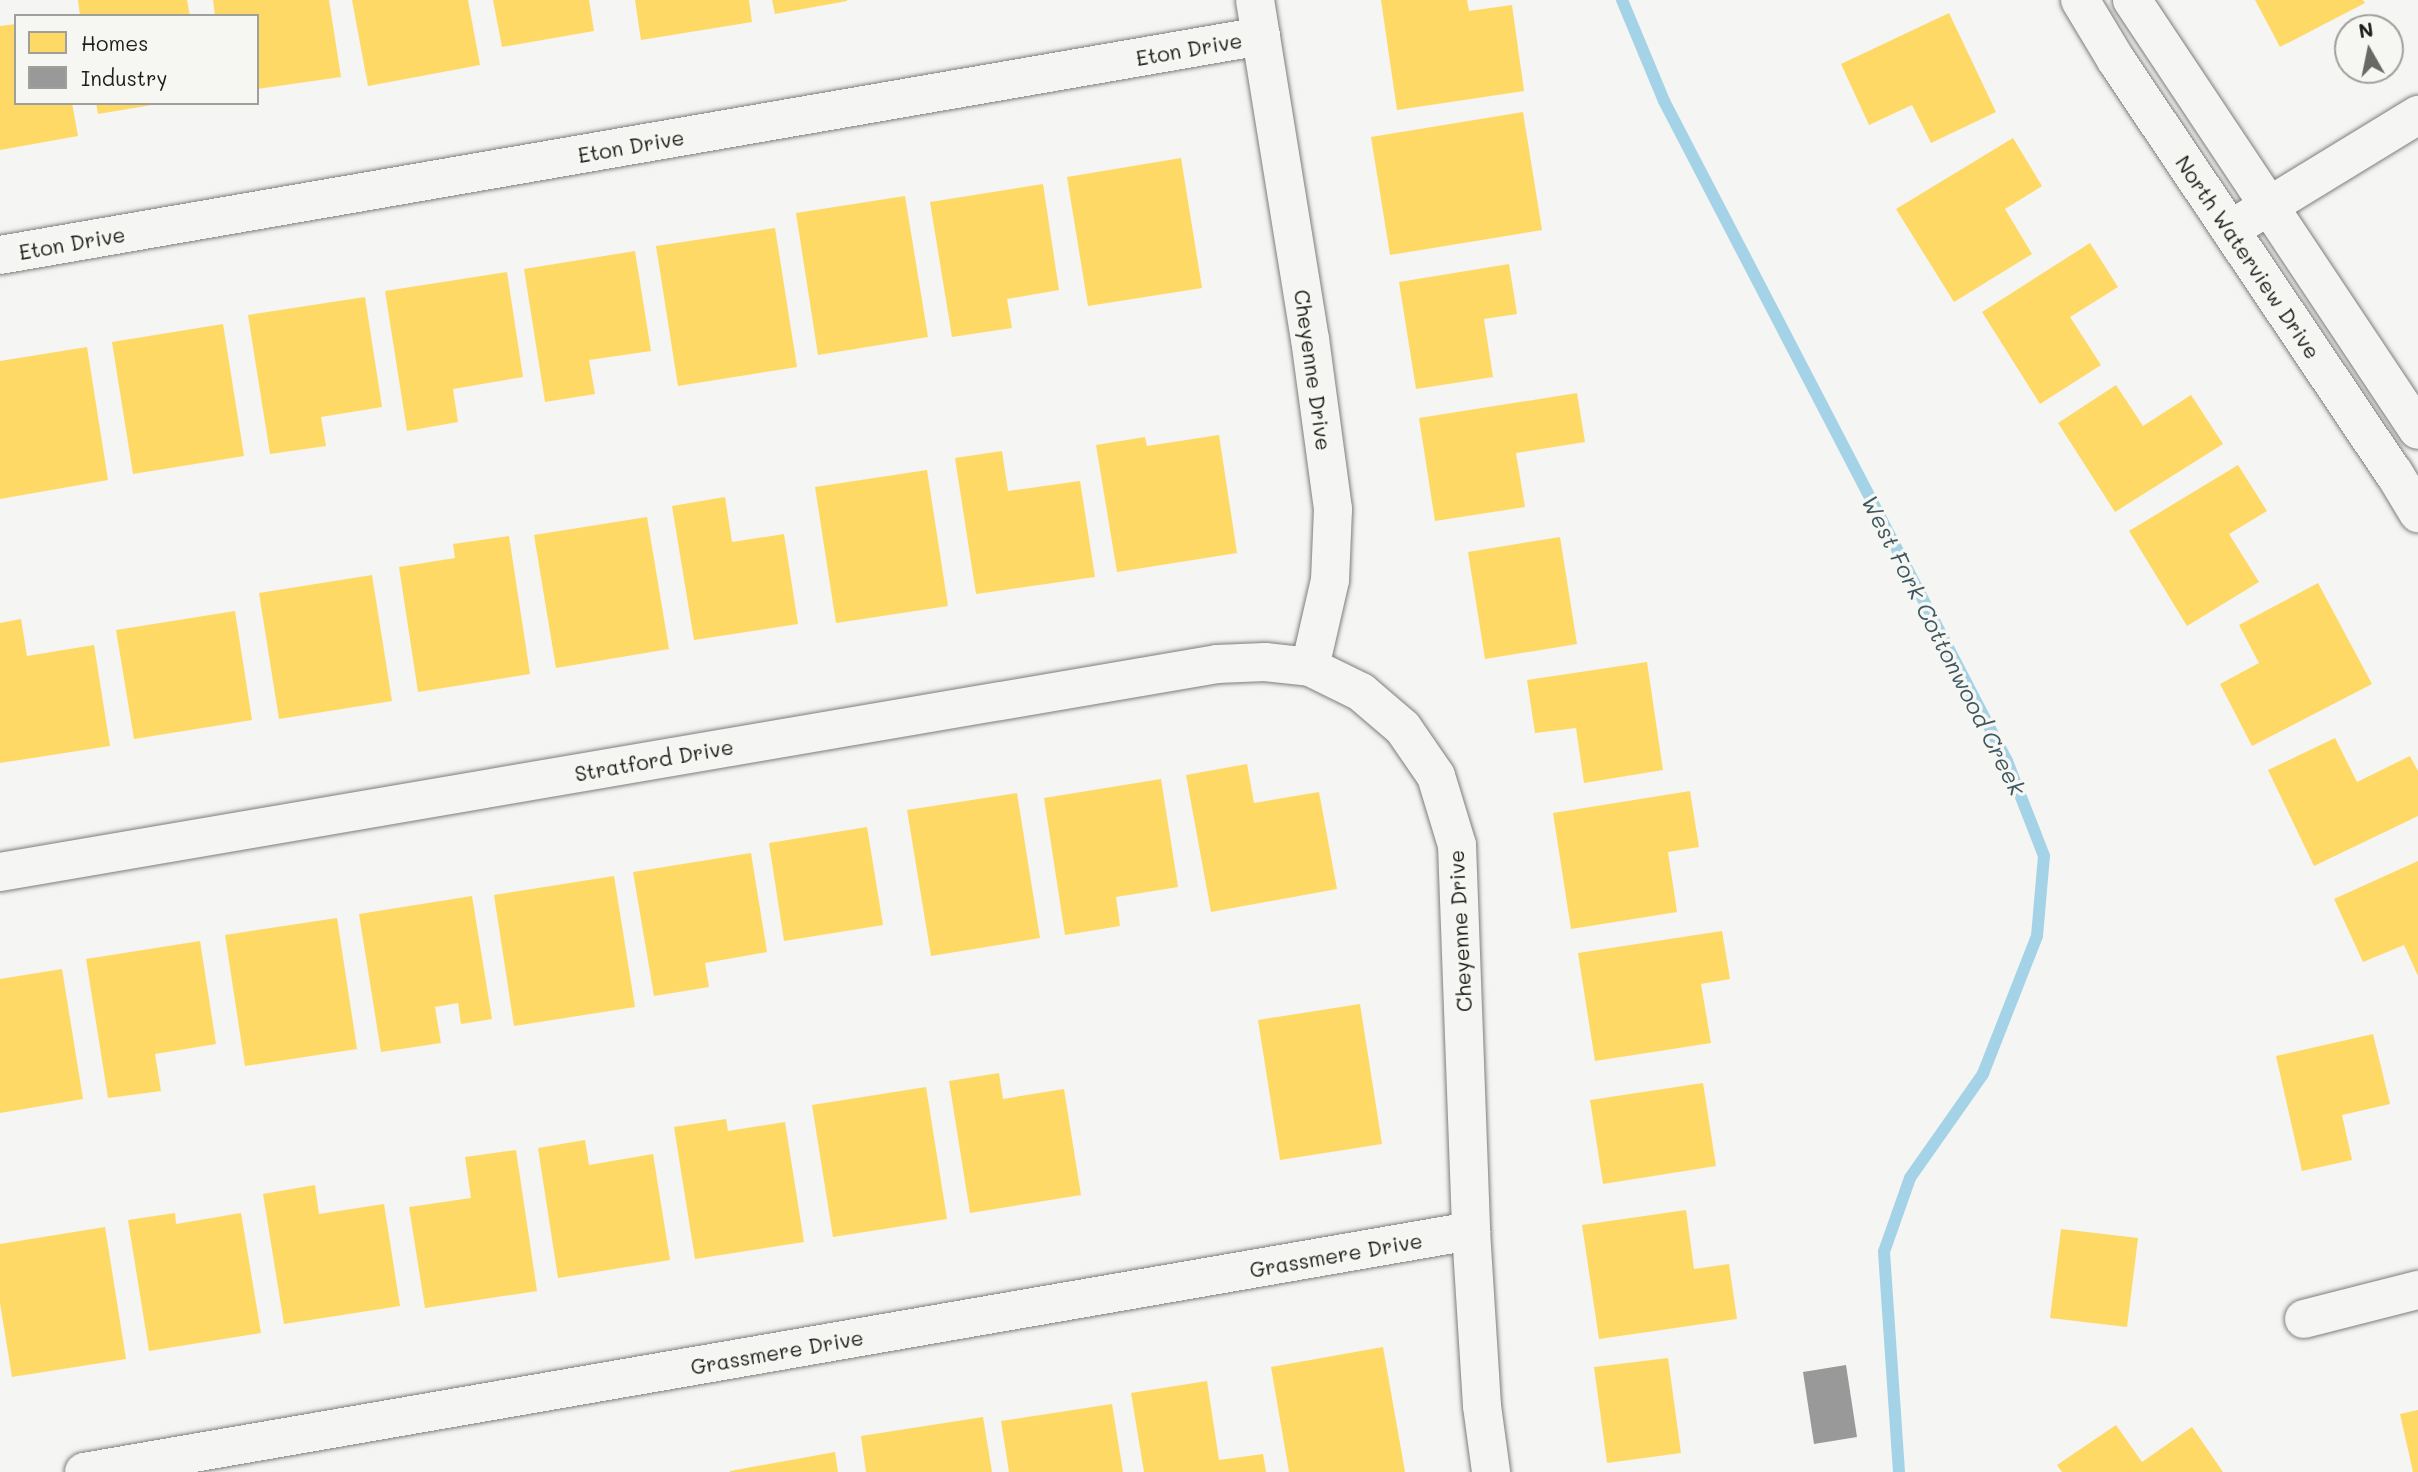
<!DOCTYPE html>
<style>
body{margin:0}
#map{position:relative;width:2418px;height:1472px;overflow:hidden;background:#f5f5f3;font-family:Mali,sans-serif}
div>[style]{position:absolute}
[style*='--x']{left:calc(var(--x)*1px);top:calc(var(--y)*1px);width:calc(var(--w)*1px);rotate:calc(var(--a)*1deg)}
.homes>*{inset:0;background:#ffd966}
.industry>*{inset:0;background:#999}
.stream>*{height:12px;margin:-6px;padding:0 6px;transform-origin:6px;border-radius:6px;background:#a4d3e7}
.roads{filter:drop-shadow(0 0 2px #7e7e7d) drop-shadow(0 0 2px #7e7e7d)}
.minor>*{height:38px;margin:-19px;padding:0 19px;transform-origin:19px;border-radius:19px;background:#f5f5f3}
span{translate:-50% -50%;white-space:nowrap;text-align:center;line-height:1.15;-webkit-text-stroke:7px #f6f6f2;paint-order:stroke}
.street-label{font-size:21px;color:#1c1c1c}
.water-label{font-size:23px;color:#3f5761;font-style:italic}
.legend{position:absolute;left:14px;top:14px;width:245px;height:91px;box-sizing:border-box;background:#f6f6f2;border:2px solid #9f9f9c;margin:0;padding:9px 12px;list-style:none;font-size:21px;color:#1c1c1c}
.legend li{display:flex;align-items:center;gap:14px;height:35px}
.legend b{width:35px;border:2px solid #9f9f9c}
.north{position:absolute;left:2334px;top:14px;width:70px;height:70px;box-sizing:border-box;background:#f6f6f2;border:2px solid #9f9f9c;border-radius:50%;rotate:351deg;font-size:19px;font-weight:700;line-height:28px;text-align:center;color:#1c1c1c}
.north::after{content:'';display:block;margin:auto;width:24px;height:32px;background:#686867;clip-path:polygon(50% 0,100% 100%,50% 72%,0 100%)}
</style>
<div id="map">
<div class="homes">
<i style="clip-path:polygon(78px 0,187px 0,190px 16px,80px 16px)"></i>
<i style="clip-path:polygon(213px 0,329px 0,341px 77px,257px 89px,257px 16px,215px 16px)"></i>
<i style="clip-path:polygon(352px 0,468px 0,480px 65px,368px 86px)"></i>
<i style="clip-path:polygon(493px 0,589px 0,594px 31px,502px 47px)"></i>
<i style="clip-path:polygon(635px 0,749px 0,752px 22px,641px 40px)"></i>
<i style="clip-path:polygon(772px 0,847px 0,847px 1px,775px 14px)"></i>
<i style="clip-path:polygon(1381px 0,1467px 0,1469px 11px,1512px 5px,1524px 91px,1397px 110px)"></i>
<i style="clip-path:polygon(2255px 0,2363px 0,2365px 3px,2280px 47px)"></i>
<i style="clip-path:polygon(1949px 13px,1996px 112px,1931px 143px,1912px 105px,1869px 125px,1841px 64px)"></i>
<i style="clip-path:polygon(16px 24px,16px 103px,72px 103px,78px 136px,0 150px,0 26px)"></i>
<i style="clip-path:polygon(96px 103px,152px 103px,152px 105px,98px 114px)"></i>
<i style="clip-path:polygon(1523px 112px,1542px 230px,1390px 255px,1371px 137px)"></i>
<i style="clip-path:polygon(2013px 138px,2042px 186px,2005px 209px,2032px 254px,1954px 302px,1896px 209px)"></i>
<i style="clip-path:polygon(1181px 158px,1202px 288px,1088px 306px,1067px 177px)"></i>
<i style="clip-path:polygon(1043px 184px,1059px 290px,1007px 299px,1012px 328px,952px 337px,930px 202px)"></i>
<i style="clip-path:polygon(905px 196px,928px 337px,818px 355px,796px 213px)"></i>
<i style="clip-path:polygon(775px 228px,797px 367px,678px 386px,656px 246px)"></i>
<i style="clip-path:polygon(2090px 243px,2118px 287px,2070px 317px,2101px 365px,2040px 404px,1982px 312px)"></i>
<i style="clip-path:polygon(635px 251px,651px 351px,589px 360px,595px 394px,545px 402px,524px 269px)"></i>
<i style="clip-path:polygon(1509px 264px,1517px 314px,1484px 319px,1493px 377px,1416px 389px,1399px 282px)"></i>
<i style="clip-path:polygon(507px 272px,523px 377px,453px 389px,458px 422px,407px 431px,385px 291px)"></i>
<i style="clip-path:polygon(365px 297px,382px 407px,321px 417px,326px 446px,270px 454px,248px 315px)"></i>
<i style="clip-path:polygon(223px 324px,244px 456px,133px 474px,112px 342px)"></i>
<i style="clip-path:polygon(87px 347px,108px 480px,0 499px,0 361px)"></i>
<i style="clip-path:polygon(2116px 385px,2143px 426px,2191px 395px,2223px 444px,2115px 512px,2058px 423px)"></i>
<i style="clip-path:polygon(1577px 393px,1585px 442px,1516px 453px,1525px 507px,1435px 521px,1419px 418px)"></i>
<i style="clip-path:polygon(1219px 435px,1237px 553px,1117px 572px,1096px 445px,1145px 437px,1147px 446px)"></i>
<i style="clip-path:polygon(1002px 451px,1008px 491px,1080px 481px,1095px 577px,976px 594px,955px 458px)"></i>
<i style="clip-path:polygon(2238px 465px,2267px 511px,2229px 534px,2259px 582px,2187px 626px,2129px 531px)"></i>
<i style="clip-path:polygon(927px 470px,948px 606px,836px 623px,815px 487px)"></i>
<i style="clip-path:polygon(725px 497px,732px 542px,784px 534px,798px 624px,694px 640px,672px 506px)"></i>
<i style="clip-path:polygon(647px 517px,669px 649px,556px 668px,534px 535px)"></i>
<i style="clip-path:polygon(509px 536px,530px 674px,418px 692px,399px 567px,455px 558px,453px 544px)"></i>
<i style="clip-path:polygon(1560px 537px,1577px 644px,1485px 659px,1468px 552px)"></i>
<i style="clip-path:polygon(372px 575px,392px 701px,279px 719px,259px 593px)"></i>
<i style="clip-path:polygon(2318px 583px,2372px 684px,2252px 746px,2220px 684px,2259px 663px,2239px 625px)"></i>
<i style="clip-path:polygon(235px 611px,252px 720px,134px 739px,116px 630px)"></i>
<i style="clip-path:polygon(21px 619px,27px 656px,94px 645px,110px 746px,0 763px,0 623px)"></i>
<i style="clip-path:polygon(1647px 662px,1663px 770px,1584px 783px,1576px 728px,1535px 733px,1527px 680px)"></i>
<i style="clip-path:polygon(2335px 738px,2357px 782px,2410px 756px,2418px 771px,2418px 816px,2314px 866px,2268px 770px)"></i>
<i style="clip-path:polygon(1247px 764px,1254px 803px,1319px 792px,1337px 889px,1211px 912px,1186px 775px)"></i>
<i style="clip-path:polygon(1161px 779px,1178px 887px,1116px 897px,1120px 926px,1065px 935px,1044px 798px)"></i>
<i style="clip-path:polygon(1690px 791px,1699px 847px,1668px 852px,1677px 912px,1571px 929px,1553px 813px)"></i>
<i style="clip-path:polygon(1017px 793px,1040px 938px,931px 956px,907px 810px)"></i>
<i style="clip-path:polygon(867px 827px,883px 925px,784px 941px,769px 843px)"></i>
<i style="clip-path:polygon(751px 853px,767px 952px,705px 963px,709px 987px,654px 996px,633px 872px)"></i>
<i style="clip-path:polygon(2418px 861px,2418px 976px,2404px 945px,2363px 962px,2334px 899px)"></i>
<i style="clip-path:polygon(614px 876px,635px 1007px,514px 1026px,494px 895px)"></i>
<i style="clip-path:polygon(472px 896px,492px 1019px,461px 1024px,458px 1003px,435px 1007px,441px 1043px,381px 1052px,359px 914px)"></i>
<i style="clip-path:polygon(337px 918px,357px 1049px,245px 1066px,225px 935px)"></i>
<i style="clip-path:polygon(1722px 931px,1730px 979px,1701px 984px,1711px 1043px,1595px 1061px,1578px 953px)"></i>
<i style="clip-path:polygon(200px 941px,216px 1044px,155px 1054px,161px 1091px,108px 1098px,86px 959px)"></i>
<i style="clip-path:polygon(62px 969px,83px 1099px,0 1113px,0 979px)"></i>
<i style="clip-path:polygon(1360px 1004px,1382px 1144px,1280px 1160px,1258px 1020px)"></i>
<i style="clip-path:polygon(2373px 1034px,2390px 1104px,2342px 1115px,2352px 1160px,2302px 1171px,2276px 1056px)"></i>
<i style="clip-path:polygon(999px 1073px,1003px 1099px,1064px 1089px,1081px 1195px,970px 1213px,949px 1081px)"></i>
<i style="clip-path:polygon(1703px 1083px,1716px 1166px,1603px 1184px,1590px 1100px)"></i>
<i style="clip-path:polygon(926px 1087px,947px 1219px,833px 1237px,812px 1105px)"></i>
<i style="clip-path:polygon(726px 1119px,728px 1131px,785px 1122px,804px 1242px,695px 1259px,674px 1127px)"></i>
<i style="clip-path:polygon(585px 1140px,589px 1165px,653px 1154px,670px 1260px,558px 1278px,538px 1148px)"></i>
<i style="clip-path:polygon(516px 1150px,537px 1291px,425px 1308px,409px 1207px,471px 1198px,465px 1157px)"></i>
<i style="clip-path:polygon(315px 1185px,319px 1214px,384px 1204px,400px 1306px,284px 1324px,263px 1194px)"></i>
<i style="clip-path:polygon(1686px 1210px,1694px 1269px,1729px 1264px,1737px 1319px,1599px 1339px,1582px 1225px)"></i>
<i style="clip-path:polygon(175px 1213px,176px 1224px,241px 1213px,261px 1333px,149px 1351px,128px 1220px)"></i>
<i style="clip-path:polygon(105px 1227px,126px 1359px,12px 1377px,0 1303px,0 1244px)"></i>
<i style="clip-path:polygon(2061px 1229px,2138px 1238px,2127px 1327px,2050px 1318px)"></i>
<i style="clip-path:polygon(1383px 1347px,1405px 1472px,1289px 1472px,1271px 1367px)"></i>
<i style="clip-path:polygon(1668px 1358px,1681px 1453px,1607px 1463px,1594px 1367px)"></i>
<i style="clip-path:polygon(1207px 1381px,1219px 1460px,1263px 1454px,1266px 1472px,1144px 1472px,1131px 1393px)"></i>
<i style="clip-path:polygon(1112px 1404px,1123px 1472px,1009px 1472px,1001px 1421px)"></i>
<i style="clip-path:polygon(2418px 1410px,2418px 1472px,2413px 1472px,2400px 1414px)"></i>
<i style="clip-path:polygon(983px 1417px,992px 1472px,866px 1472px,861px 1436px)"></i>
<i style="clip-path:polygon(2116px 1425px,2142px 1462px,2192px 1427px,2223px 1472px,2062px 1472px,2057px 1465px)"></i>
<i style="clip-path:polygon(835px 1452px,838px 1472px,730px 1472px,730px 1471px)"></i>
</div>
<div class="industry">
<i style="clip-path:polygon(1846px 1365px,1857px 1437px,1814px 1444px,1803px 1372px)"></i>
</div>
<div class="stream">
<i style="--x:1622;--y:0;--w:109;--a:67.4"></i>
<i style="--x:1664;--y:101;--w:744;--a:62.54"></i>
<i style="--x:2007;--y:761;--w:102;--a:68.7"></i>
<i style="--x:2044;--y:856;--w:80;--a:95"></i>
<i style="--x:2037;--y:936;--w:148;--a:111.4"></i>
<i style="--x:1983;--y:1074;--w:127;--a:125.1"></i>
<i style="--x:1910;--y:1178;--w:78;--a:109.4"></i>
<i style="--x:1884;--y:1252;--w:221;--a:86.1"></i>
</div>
<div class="roads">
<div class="minor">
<i style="--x:1255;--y:0;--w:343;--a:80.8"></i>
<i style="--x:1310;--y:339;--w:172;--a:82.3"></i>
<i style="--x:1333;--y:509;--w:71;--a:92.4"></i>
<i style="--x:1330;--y:580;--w:89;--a:102.9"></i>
<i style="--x:2080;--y:0;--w:70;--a:59"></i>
<i style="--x:2116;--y:60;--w:498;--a:56.1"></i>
<i style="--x:2394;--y:473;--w:47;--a:59"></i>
<i style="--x:2132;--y:0;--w:516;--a:56.37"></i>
<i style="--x:2246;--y:220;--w:202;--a:-31.4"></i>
<i style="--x:0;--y:255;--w:1280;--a:-9.85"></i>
<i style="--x:0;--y:872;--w:1235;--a:-9.7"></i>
<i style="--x:1217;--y:664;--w:48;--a:-2.4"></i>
<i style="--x:1265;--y:662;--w:45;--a:6.3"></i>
<i style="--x:1310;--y:667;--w:57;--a:26.1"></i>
<i style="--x:1361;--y:692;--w:55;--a:40.6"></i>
<i style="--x:1403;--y:728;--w:58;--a:55.5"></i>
<i style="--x:1436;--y:776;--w:72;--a:73.1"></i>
<i style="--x:1457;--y:845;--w:386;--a:87.9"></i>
<i style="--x:1471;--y:1231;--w:175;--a:86.4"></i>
<i style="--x:1482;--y:1406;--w:67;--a:82.2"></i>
<i style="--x:2304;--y:1319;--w:118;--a:-14.3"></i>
<i style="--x:84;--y:1472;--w:1408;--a:-9.86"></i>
</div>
</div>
<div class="street-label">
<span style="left:1189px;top:49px;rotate:-10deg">Eton Drive</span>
<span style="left:631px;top:146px;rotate:-10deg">Eton Drive</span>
<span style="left:72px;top:243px;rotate:-10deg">Eton Drive</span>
<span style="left:2248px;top:257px;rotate:56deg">North Waterview Drive</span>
<span style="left:1313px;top:370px;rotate:82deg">Cheyenne Drive</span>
<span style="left:654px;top:760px;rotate:-10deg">Stratford Drive</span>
<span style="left:1460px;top:931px;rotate:-93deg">Cheyenne Drive</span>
<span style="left:1336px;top:1255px;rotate:-10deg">Grassmere Drive</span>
<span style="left:777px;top:1352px;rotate:-10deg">Grassmere Drive</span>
</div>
<div class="water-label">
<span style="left:1944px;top:645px;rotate:63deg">West Fork Cottonwood Creek</span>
</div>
<ul class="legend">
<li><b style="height:19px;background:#ffd966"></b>Homes</li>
<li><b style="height:19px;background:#999"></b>Industry</li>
</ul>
<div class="north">N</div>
</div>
